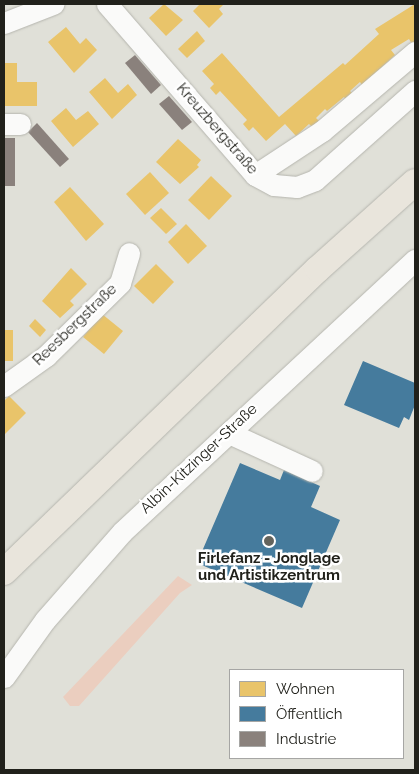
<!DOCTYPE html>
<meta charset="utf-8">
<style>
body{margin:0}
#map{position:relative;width:419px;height:774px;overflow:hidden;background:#e0e0d8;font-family:Raleway,sans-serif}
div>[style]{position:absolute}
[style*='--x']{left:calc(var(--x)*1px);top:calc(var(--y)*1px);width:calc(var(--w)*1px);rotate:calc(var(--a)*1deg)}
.green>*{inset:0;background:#ebcebf}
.homes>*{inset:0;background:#e9c46a}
.public>*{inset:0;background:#457b9d}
.industry>*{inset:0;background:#8a817c}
.roads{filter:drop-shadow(0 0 1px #b5b5ae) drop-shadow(0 0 1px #b5b5ae)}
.minor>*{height:21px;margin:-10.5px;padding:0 10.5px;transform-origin:10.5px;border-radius:10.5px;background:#fafaf9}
.major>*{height:26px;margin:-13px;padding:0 13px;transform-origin:13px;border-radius:13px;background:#e9e5dc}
.dots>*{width:14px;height:14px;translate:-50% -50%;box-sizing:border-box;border:2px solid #fff;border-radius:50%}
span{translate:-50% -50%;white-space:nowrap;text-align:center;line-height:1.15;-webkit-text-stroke:5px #fff;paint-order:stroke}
.street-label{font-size:15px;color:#21211b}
.poi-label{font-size:15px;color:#21211b;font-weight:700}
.frame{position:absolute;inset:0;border:5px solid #21211b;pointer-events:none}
.legend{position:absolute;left:229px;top:669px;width:175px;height:90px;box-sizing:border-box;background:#fff;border:1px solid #a6a6a4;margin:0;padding:6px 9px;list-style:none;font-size:15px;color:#21211b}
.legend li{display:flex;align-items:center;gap:10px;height:25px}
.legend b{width:25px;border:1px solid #a6a6a4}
</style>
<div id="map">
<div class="green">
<i style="clip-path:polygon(178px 576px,192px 585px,180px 593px,79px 706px,70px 706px,63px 697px)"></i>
</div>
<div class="homes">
<i style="clip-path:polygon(164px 4px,183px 20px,166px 36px,149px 18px)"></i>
<i style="clip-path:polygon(200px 4px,223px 5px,219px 9px,223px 14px,209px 28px,193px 11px)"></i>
<i style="clip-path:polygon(415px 4px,415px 44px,413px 46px,409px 39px,391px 50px,395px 55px,362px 85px,360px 82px,350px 91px,354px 95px,347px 101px,344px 97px,327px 111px,325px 109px,316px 118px,320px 122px,313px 128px,309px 124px,296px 136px,285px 124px,266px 141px,253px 127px,249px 131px,243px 124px,247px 120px,220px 91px,216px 95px,210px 88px,214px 84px,202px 71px,222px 53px,279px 117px,343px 63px,345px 65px,379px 34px,375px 29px)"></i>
<i style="clip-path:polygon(66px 27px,80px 44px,86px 38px,97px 50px,74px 73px,48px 42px)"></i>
<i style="clip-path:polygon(197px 31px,205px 41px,187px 58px,178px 49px)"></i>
<i style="clip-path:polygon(5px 63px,17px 63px,17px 82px,37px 82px,37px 106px,4px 106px)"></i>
<i style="clip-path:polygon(105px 78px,118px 93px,128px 84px,137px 95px,112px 119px,89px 92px)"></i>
<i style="clip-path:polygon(66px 108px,76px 120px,88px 111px,99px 124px,73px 147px,51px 121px)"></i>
<i style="clip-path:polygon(178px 139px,201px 160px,197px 165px,199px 167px,180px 184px,156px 162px)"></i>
<i style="clip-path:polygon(150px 172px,169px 193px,145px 215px,126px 194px)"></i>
<i style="clip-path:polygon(211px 176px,232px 196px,209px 220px,188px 200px)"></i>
<i style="clip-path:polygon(70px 187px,104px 224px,86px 241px,54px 202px)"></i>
<i style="clip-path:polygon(161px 208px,177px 224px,166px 234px,150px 218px)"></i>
<i style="clip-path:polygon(186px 224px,207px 246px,188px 264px,168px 242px)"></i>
<i style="clip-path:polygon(156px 264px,174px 282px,153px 304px,134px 286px)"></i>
<i style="clip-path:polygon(71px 268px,87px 284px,70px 301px,74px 305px,60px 318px,42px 301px)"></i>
<i style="clip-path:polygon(102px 314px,123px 331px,104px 354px,83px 337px)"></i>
<i style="clip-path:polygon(35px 319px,46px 330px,40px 337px,29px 326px)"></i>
<i style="clip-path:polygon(4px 330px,13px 330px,13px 361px,4px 361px)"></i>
<i style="clip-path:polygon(9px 396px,26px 413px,4px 435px,4px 401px)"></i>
</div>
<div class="public">
<i style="clip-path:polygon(363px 361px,415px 383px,415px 405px,409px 420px,404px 417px,399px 428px,344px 405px)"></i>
<i style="clip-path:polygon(240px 463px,280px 480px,284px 470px,320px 486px,311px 507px,340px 520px,302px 608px,197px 563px)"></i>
</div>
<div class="industry">
<i style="clip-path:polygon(135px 55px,161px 85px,151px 94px,125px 63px)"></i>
<i style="clip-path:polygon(169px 96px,192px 122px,182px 130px,159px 104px)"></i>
<i style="clip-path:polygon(37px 123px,69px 159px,60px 167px,28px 132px)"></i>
<i style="clip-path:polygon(4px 138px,15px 138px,15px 186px,4px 186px)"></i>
</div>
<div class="roads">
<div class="minor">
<i style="--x:107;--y:4;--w:226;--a:49.1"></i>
<i style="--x:255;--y:175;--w:21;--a:28"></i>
<i style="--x:274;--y:185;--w:23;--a:5"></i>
<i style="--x:297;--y:187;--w:19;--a:-21"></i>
<i style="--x:315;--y:180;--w:134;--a:-41.7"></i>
<i style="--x:4;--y:23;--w:53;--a:-21.2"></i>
<i style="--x:4;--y:124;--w:16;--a:0"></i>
<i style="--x:255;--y:175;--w:80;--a:-33.3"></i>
<i style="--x:322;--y:131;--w:122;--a:-40.3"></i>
<i style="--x:4;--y:386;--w:52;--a:-35.5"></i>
<i style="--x:46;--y:356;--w:104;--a:-44.6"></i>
<i style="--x:120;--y:283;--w:31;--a:-73"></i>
<i style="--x:229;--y:433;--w:91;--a:24.6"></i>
<i style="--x:4;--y:677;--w:70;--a:-54.3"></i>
<i style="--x:45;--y:620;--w:117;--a:-48.8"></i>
<i style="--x:122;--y:532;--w:400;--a:-42.9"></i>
</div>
<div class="major">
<i style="--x:4;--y:572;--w:436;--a:-44"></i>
<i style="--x:318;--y:269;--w:130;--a:-41.9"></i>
</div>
</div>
<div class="dots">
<i style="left:269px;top:541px;background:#64645d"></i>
</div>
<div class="street-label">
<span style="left:217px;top:129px;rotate:49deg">Kreuzbergstraße</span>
<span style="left:75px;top:325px;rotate:-44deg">Reesbergstraße</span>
<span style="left:199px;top:459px;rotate:-43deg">Albin-Kitzinger-Straße</span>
</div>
<div class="poi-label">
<span style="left:269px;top:567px">Firlefanz - Jonglage<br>und Artistikzentrum</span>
</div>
<div class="frame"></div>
<ul class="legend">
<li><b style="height:14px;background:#e9c46a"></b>Wohnen</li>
<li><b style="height:14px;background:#457b9d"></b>Öffentlich</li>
<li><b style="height:14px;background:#8a817c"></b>Industrie</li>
</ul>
</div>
